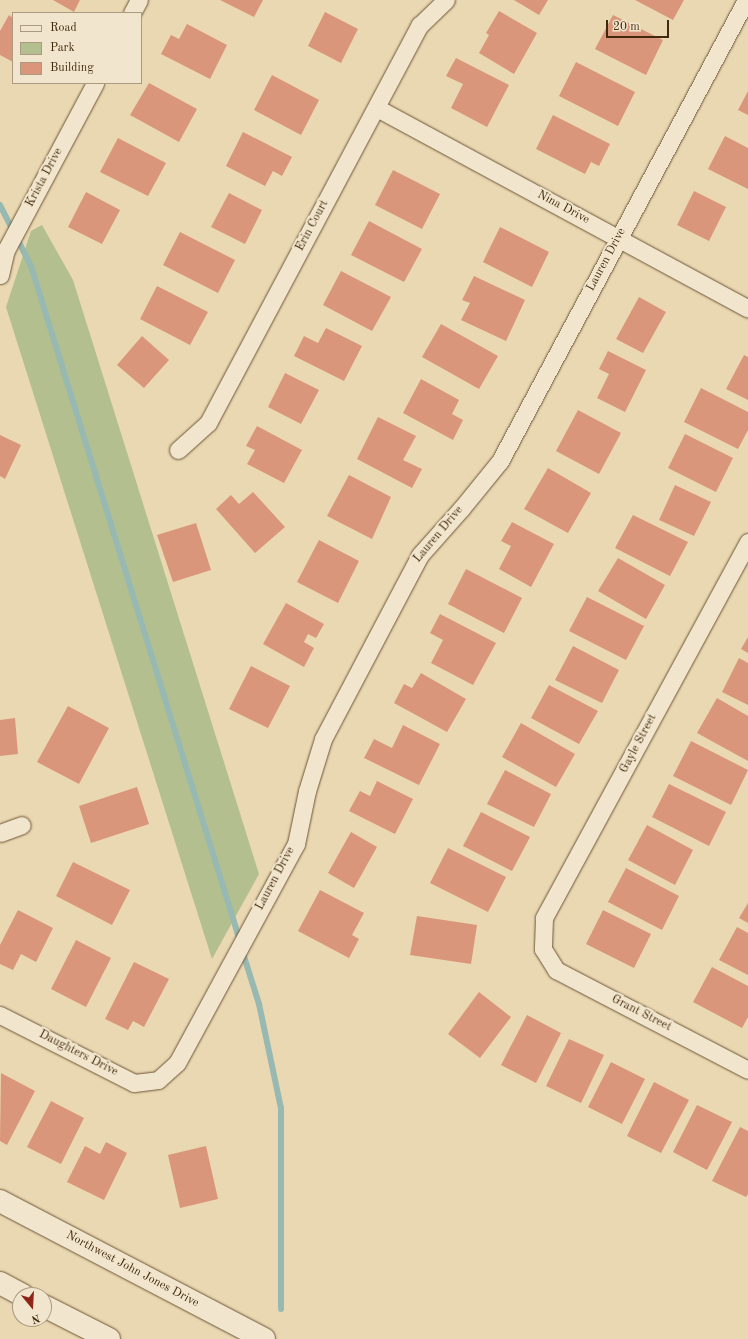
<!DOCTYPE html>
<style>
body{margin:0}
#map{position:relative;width:748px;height:1339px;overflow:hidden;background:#ead8b2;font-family:"Old Standard TT",serif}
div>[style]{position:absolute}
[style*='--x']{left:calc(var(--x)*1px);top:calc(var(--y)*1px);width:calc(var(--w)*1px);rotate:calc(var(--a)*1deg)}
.green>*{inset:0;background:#b3bf8f}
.stream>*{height:6px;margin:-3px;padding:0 3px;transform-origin:3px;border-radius:3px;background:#98b9b2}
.building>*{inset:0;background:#da967a}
.roads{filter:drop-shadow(0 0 1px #6c5536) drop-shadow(0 0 1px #6c5536)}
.minor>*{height:17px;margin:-8.5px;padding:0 8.5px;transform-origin:8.5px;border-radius:8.5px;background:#f1e6cd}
.secondary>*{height:22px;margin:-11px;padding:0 11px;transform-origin:11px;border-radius:11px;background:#f1e6cd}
span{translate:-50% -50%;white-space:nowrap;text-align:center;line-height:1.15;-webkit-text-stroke:4px #f1e6cd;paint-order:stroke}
.street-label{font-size:12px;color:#42290d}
.legend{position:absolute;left:12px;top:12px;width:130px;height:72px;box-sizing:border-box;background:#f1e6cd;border:1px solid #ab9a80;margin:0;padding:5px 7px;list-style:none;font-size:12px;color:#42290d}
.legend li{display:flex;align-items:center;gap:8px;height:20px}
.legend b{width:20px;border:1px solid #ab9a80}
.north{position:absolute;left:12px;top:1287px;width:40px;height:40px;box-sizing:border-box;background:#f1e6cd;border:1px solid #ab9a80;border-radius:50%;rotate:162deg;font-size:11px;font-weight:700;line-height:16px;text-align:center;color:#42290d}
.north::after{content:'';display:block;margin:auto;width:14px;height:18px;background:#8f2418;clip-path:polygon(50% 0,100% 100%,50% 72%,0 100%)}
.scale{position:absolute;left:606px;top:20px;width:63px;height:18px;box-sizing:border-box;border:2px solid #42290d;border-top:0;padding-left:5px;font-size:12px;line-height:14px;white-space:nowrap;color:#42290d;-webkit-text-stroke:3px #f1e6cd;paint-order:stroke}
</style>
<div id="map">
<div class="green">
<i style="clip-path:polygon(42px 225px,73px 280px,259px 874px,212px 959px,6px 307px,31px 231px)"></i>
</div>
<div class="stream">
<i style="--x:0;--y:205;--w:68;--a:63.1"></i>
<i style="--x:31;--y:266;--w:707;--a:72.8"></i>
<i style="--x:242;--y:950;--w:57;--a:72.5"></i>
<i style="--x:259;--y:1004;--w:106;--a:78.1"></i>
<i style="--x:281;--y:1108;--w:201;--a:90"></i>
</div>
<div class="building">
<i style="clip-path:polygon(53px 0,80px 0,74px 12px)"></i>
<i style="clip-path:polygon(220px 0,263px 0,254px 17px)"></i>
<i style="clip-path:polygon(514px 0,548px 0,539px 15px)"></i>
<i style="clip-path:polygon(635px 0,684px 0,673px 20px)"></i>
<i style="clip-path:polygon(499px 11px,537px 33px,514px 74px,479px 53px,489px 35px,486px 33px)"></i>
<i style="clip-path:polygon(325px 12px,358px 29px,341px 63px,308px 46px)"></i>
<i style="clip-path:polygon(9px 15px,13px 18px,13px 62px,0 55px,0 31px)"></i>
<i style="clip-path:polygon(613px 15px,663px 40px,646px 75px,595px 49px)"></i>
<i style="clip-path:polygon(187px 24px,227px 45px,210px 79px,161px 54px,171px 35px,179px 39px)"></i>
<i style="clip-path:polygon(456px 58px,509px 85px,487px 127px,451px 108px,463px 84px,446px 76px)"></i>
<i style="clip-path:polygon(576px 62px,635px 92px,618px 126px,559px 96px)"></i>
<i style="clip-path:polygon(272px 75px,319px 100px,301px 135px,254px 110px)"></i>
<i style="clip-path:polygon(149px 83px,197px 109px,179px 142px,130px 115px)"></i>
<i style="clip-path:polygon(748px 91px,748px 115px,738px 110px)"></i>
<i style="clip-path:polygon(553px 115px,610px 144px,599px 166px,591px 162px,585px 174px,536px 149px)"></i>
<i style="clip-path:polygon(243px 132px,292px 157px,282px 176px,273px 171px,265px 186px,226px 166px)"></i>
<i style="clip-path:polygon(725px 136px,748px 148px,748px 189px,708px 169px)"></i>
<i style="clip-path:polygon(118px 138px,166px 163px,148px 196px,100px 172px)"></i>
<i style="clip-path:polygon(393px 170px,440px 194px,422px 229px,375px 205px)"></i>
<i style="clip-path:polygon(694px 191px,726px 207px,709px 241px,677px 225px)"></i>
<i style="clip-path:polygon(86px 192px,120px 210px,102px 244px,68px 227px)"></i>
<i style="clip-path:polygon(229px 193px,262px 210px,245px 244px,211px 227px)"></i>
<i style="clip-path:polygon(369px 221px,422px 249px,404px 282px,351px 255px)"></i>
<i style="clip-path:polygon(500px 227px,549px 252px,532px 287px,483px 262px)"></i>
<i style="clip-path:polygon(180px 232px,235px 260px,218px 293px,163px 265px)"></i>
<i style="clip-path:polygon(341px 271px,391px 297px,372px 331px,323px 305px)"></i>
<i style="clip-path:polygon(474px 276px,525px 300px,506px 341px,461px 320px,470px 303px,462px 300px)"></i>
<i style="clip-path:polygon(157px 286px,208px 312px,190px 345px,140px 319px)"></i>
<i style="clip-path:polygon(639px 297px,666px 312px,643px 353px,616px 339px)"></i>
<i style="clip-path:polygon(441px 324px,498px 356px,479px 389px,422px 357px)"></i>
<i style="clip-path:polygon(326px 328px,362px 346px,344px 381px,294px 356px,304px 336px,318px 343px)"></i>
<i style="clip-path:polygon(142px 336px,169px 360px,144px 388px,117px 365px)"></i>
<i style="clip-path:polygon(608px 351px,646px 370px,625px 412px,597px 398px,609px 374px,599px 369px)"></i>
<i style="clip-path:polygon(744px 355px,748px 357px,748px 400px,726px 389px)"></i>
<i style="clip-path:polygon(285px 373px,319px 390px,301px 424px,268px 407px)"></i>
<i style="clip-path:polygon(421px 379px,459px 400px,452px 414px,463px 420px,453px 440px,403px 413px)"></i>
<i style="clip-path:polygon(701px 388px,748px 412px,748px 430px,738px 449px,684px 422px)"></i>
<i style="clip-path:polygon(578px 410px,621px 433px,599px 474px,556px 451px)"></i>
<i style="clip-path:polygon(378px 417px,416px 436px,403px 460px,422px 469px,412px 488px,357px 459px)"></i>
<i style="clip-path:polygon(257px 426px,302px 450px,284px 483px,247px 464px,255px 450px,246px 446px)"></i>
<i style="clip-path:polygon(685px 434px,733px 458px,716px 492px,668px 468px)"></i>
<i style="clip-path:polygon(0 435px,21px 445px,5px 479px,0 476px)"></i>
<i style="clip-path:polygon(548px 468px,591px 493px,568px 533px,524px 509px)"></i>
<i style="clip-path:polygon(349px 475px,391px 497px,372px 539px,327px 516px)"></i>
<i style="clip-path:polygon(675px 485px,711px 502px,694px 536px,659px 520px)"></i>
<i style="clip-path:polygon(253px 492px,285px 527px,255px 553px,216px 509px,231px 495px,239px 504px)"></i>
<i style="clip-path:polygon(633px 515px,688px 542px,670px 576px,615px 548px)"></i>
<i style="clip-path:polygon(512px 522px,554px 544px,531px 587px,499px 569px,511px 546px,501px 541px)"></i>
<i style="clip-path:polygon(196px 523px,211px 570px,173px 582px,157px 535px)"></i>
<i style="clip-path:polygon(319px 540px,359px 561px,338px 603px,297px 582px)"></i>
<i style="clip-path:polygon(618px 558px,665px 585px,646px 619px,598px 591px)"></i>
<i style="clip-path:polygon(466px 569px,522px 598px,504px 633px,448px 604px)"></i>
<i style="clip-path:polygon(587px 597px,644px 626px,626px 660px,569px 631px)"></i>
<i style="clip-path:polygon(286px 603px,324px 624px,316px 638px,308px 634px,304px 642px,314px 648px,304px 667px,263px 644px)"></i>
<i style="clip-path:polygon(440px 614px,496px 643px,473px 685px,431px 663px,443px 640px,430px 633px)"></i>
<i style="clip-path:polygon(748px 637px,748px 653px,741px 649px)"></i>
<i style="clip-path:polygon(573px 646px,619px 670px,602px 703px,555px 680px)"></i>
<i style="clip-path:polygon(739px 658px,748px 663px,748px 705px,722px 692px)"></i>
<i style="clip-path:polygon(251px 666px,290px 686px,268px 728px,229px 709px)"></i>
<i style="clip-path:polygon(421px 673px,466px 699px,447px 732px,394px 703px,404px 684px,412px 688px)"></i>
<i style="clip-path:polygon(549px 685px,598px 711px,579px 744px,531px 718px)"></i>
<i style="clip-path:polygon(717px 698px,748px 716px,748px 761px,697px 733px)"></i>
<i style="clip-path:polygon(68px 706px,109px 728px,79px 784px,37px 762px)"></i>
<i style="clip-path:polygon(15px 718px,18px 754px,0 756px,0 720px)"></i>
<i style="clip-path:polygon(521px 723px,575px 754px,556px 787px,502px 757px)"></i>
<i style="clip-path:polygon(403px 725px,440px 744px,419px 785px,364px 758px,374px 739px,392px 748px)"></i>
<i style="clip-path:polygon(691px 741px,748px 770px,731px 805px,673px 776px)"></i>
<i style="clip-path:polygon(505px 770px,551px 794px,534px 827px,487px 804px)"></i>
<i style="clip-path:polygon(377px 781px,413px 799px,395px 834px,349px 811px,360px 791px,370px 796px)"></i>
<i style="clip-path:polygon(669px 784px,726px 812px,709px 846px,652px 817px)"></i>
<i style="clip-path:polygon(137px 787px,149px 824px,91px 843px,79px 806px)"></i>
<i style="clip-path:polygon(481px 812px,530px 837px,512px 871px,463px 846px)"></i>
<i style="clip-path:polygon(647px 825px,693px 850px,675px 885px,628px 860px)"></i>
<i style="clip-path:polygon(351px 832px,377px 847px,354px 888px,328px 873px)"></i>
<i style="clip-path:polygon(448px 848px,506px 877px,488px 912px,430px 883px)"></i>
<i style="clip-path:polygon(73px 862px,130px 890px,112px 925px,56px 896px)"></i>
<i style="clip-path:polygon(626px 868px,679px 896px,662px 930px,608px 902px)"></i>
<i style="clip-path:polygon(320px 890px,364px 913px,352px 935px,359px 939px,349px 958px,298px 931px)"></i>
<i style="clip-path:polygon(748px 903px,748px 923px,739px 918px)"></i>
<i style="clip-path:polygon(18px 910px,53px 928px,36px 962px,21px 954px,13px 970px,0 964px,0 945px)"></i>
<i style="clip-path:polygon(603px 910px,651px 934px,634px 968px,586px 944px)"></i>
<i style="clip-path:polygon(417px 916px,477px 925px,471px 964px,410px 955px)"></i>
<i style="clip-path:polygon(737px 927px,748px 933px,748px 975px,719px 960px)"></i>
<i style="clip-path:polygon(76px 940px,111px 958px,86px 1007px,51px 989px)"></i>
<i style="clip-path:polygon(134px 962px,169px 979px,144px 1027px,133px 1021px,128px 1030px,105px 1019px)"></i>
<i style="clip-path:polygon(712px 967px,748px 986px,748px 1017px,742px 1028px,693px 1002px)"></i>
<i style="clip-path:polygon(479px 992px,511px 1017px,480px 1058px,448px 1034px)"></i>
<i style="clip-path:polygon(527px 1015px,561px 1033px,536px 1083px,501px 1065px)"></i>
<i style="clip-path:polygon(569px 1039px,604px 1055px,581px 1103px,546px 1086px)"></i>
<i style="clip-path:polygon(611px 1062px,645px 1079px,622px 1124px,588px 1107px)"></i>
<i style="clip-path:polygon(1px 1073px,35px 1091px,7px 1145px,0 1141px)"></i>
<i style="clip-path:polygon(654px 1082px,689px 1100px,661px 1153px,627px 1136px)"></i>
<i style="clip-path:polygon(51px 1101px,84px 1118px,61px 1164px,27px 1147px)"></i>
<i style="clip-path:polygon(697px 1105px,732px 1122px,707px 1170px,673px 1152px)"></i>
<i style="clip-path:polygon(740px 1127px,748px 1131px,748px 1194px,746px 1197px,712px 1181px)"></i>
<i style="clip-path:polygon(106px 1142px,127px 1153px,104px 1200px,67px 1182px,85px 1146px,100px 1154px)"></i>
<i style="clip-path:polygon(206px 1146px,218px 1199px,180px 1208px,168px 1155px)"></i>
</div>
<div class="roads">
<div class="minor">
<i style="--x:132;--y:13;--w:15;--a:-62"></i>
<i style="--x:377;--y:108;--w:422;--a:28.4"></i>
<i style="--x:0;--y:275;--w:26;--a:-77"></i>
<i style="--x:6;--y:250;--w:189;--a:-61.9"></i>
<i style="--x:178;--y:450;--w:40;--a:-42"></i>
<i style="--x:208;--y:423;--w:451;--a:-62"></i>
<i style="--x:420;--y:25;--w:36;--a:-44"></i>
<i style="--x:748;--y:542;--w:428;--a:118.5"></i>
<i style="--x:544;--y:918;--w:31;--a:92"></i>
<i style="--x:543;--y:949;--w:25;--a:58"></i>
<i style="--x:556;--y:970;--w:216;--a:27.5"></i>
<i style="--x:0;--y:833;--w:23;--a:-20"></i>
<i style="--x:0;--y:1015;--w:150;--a:26.9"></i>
<i style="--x:134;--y:1083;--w:24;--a:-7"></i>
<i style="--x:158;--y:1080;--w:25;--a:-42"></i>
<i style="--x:177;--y:1063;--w:249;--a:-61.5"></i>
<i style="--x:296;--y:844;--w:54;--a:-78.3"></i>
<i style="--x:307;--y:791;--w:54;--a:-72.9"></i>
<i style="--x:323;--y:739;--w:208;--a:-62.2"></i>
<i style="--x:420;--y:555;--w:62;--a:-48.3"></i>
<i style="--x:461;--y:509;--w:62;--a:-50.9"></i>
<i style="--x:500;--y:461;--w:523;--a:-61.91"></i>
</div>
<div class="secondary">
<i style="--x:0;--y:1201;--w:298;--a:27.6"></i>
<i style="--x:0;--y:1283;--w:26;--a:28"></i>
<i style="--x:44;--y:1306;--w:73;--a:26.9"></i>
</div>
</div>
<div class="street-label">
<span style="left:45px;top:178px;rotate:-62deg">Krista Drive</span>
<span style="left:563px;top:208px;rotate:28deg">Nina Drive</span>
<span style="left:313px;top:226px;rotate:-62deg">Erin Court</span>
<span style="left:607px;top:260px;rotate:-62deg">Lauren Drive</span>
<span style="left:439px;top:535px;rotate:-50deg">Lauren Drive</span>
<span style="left:639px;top:744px;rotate:-62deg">Gayle Street</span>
<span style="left:276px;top:879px;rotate:-62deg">Lauren Drive</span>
<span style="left:641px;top:1014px;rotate:27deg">Grant Street</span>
<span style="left:78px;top:1054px;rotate:27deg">Daughters Drive</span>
<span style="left:132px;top:1270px;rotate:28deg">Northwest John Jones Drive</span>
</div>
<ul class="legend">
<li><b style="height:5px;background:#f1e6cd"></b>Road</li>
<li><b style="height:11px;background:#b3bf8f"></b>Park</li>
<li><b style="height:11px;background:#da967a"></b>Building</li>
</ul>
<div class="north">N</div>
<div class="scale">20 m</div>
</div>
